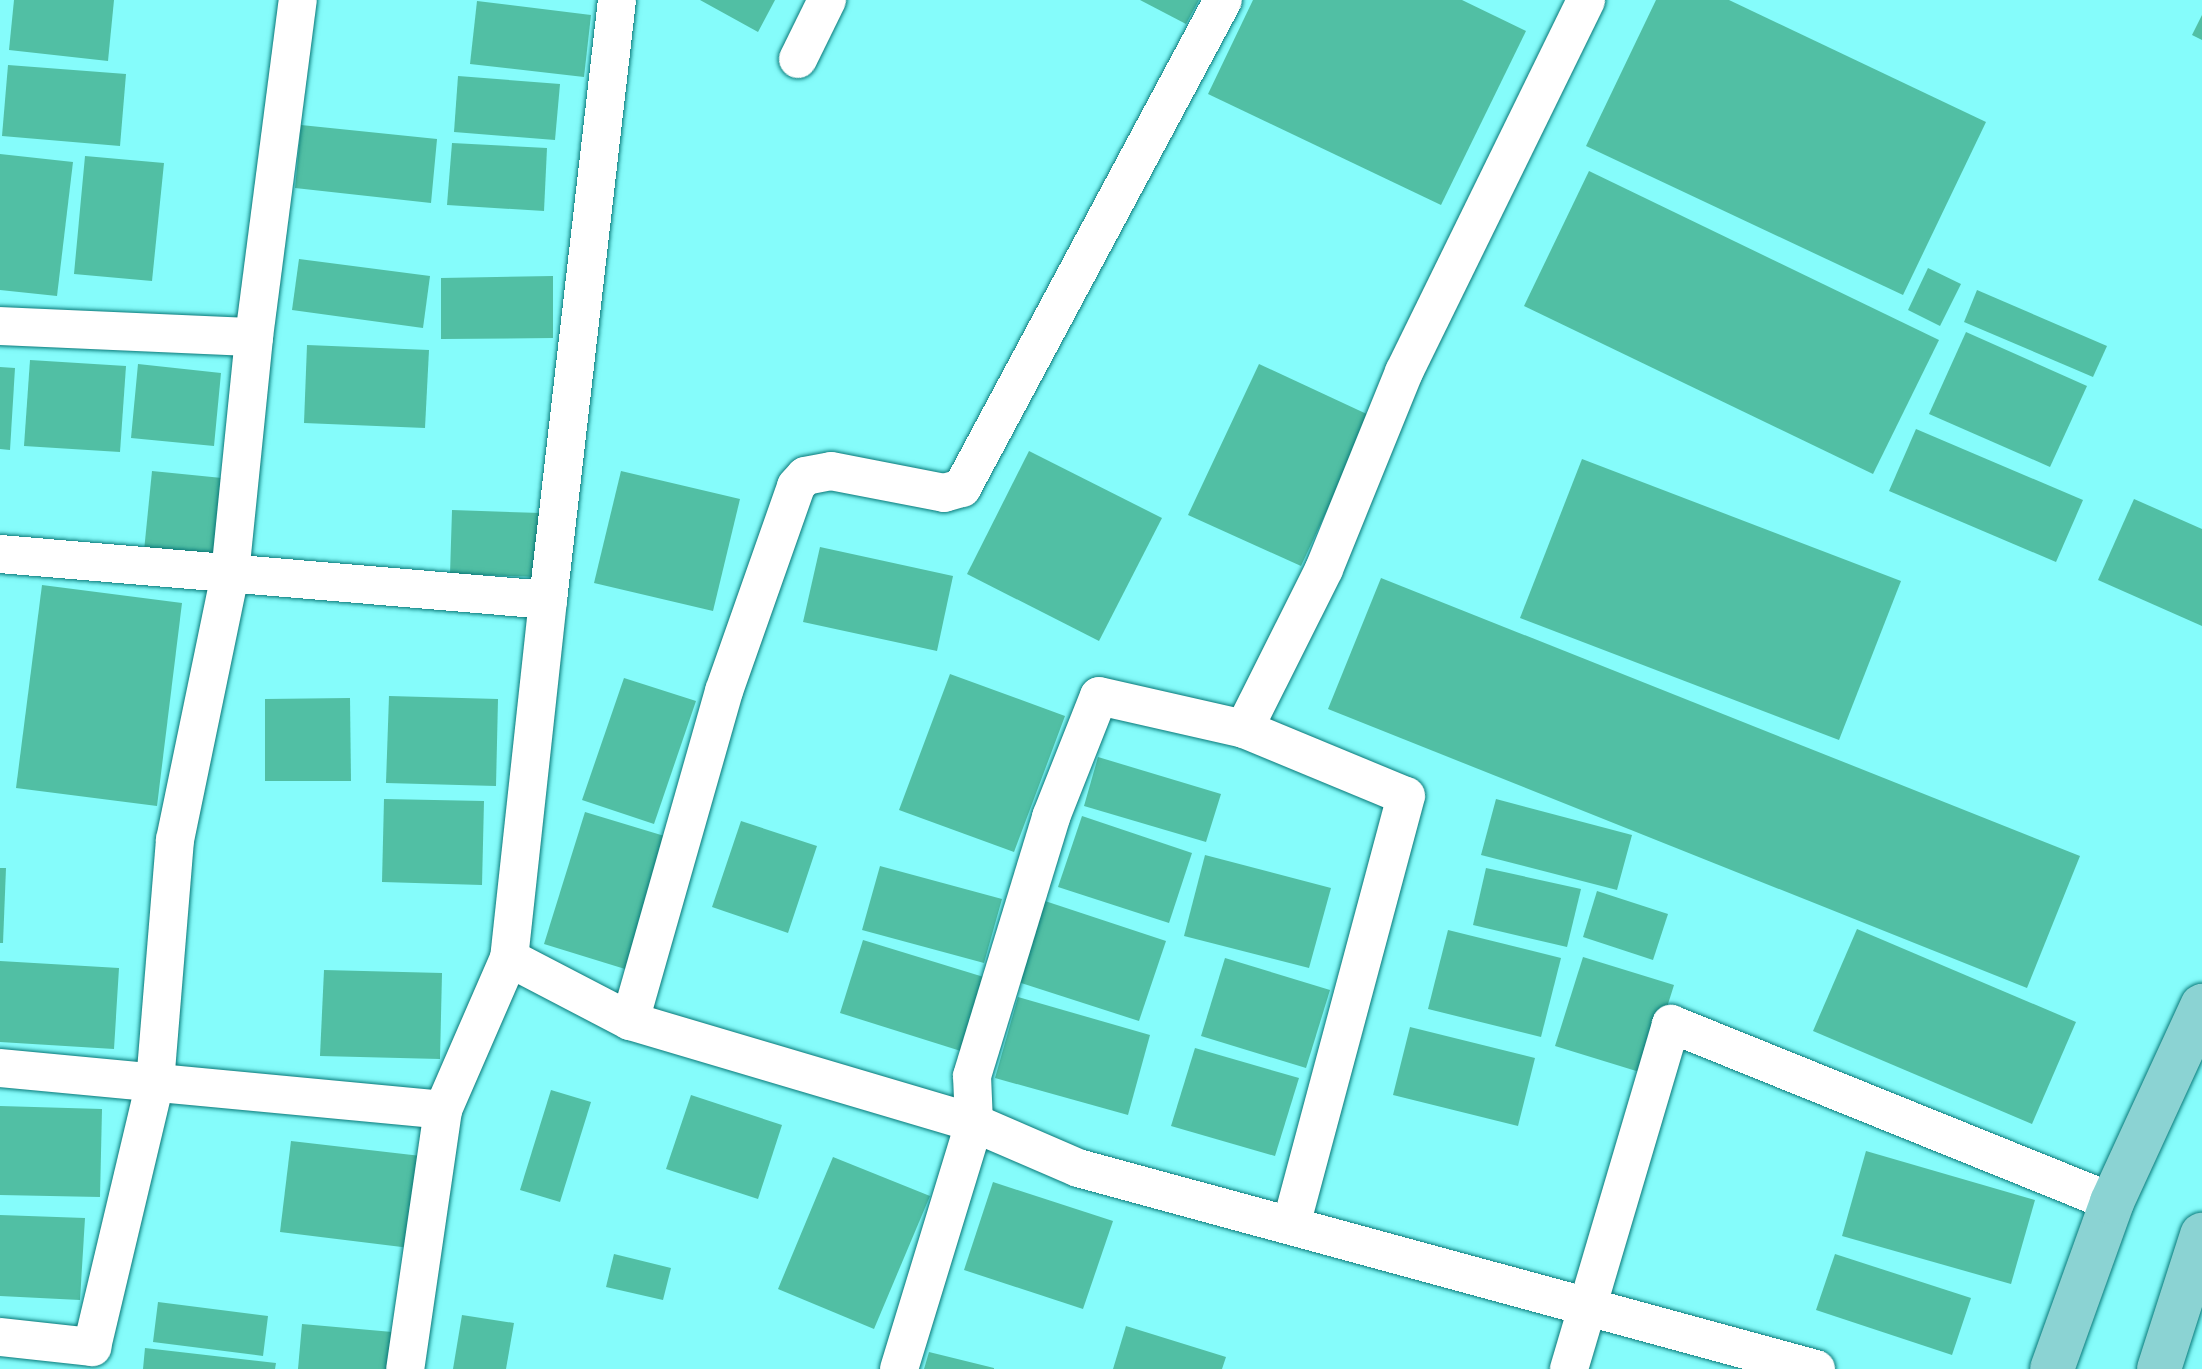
<!DOCTYPE html>
<style>
body{margin:0}
#map{position:relative;width:2202px;height:1369px;overflow:hidden;background:#85fcfb;font-family:Overpass,sans-serif}
div>[style]{position:absolute}
[style*='--x']{left:calc(var(--x)*1px);top:calc(var(--y)*1px);width:calc(var(--w)*1px);rotate:calc(var(--a)*1deg)}
.building>*{inset:0;background:#51bfa4}
.roads{filter:drop-shadow(0 0 2px #097878) drop-shadow(0 0 2px #097878)}
.minor>*{height:38px;margin:-19px;padding:0 19px;transform-origin:19px;border-radius:19px;background:#fff}
.primary>*{height:44px;margin:-22px;padding:0 22px;transform-origin:22px;border-radius:22px;background:#8bd3d3}
span{translate:-50% -50%;white-space:nowrap;text-align:center;line-height:1.15;-webkit-text-stroke:7px #85fcfb;paint-order:stroke}
</style>
<div id="map">
<div class="building">
<i style="clip-path:polygon(14px 0,114px 0,108px 61px,9px 50px)"></i>
<i style="clip-path:polygon(700px 0,775px 0,758px 32px)"></i>
<i style="clip-path:polygon(1140px 0,1199px 0,1186px 24px)"></i>
<i style="clip-path:polygon(1253px 0,1462px 0,1526px 31px,1441px 205px,1208px 94px)"></i>
<i style="clip-path:polygon(1656px 0,1729px 0,1986px 122px,1903px 295px,1586px 146px)"></i>
<i style="clip-path:polygon(477px 1px,591px 15px,584px 77px,470px 64px)"></i>
<i style="clip-path:polygon(2202px 15px,2202px 40px,2192px 35px)"></i>
<i style="clip-path:polygon(8px 65px,126px 74px,120px 146px,2px 136px)"></i>
<i style="clip-path:polygon(458px 76px,560px 84px,555px 140px,454px 132px)"></i>
<i style="clip-path:polygon(301px 125px,437px 139px,431px 203px,295px 188px)"></i>
<i style="clip-path:polygon(452px 143px,547px 148px,544px 211px,447px 205px)"></i>
<i style="clip-path:polygon(0 154px,73px 162px,57px 296px,0 290px)"></i>
<i style="clip-path:polygon(85px 156px,164px 163px,152px 281px,74px 274px)"></i>
<i style="clip-path:polygon(1589px 171px,1939px 340px,1873px 474px,1524px 306px)"></i>
<i style="clip-path:polygon(299px 259px,430px 276px,423px 328px,292px 310px)"></i>
<i style="clip-path:polygon(1928px 268px,1961px 284px,1940px 326px,1908px 310px)"></i>
<i style="clip-path:polygon(553px 276px,553px 338px,441px 339px,441px 278px)"></i>
<i style="clip-path:polygon(1977px 290px,2107px 346px,2093px 377px,1964px 322px)"></i>
<i style="clip-path:polygon(1966px 332px,2087px 386px,2050px 467px,1929px 414px)"></i>
<i style="clip-path:polygon(307px 345px,429px 350px,425px 428px,304px 423px)"></i>
<i style="clip-path:polygon(30px 360px,126px 366px,120px 452px,24px 446px)"></i>
<i style="clip-path:polygon(138px 364px,221px 373px,214px 446px,131px 438px)"></i>
<i style="clip-path:polygon(1259px 364px,1371px 416px,1301px 566px,1188px 515px)"></i>
<i style="clip-path:polygon(0 367px,15px 368px,10px 450px,0 449px)"></i>
<i style="clip-path:polygon(1916px 429px,2083px 500px,2056px 562px,1889px 491px)"></i>
<i style="clip-path:polygon(1029px 451px,1162px 518px,1099px 641px,967px 574px)"></i>
<i style="clip-path:polygon(1582px 459px,1901px 581px,1839px 740px,1520px 618px)"></i>
<i style="clip-path:polygon(152px 471px,232px 479px,223px 559px,144px 551px)"></i>
<i style="clip-path:polygon(621px 471px,740px 499px,713px 611px,594px 583px)"></i>
<i style="clip-path:polygon(2134px 499px,2202px 529px,2202px 626px,2098px 580px)"></i>
<i style="clip-path:polygon(452px 510px,541px 513px,538px 577px,450px 574px)"></i>
<i style="clip-path:polygon(820px 547px,953px 576px,937px 651px,803px 622px)"></i>
<i style="clip-path:polygon(1381px 578px,2080px 856px,2027px 988px,1328px 709px)"></i>
<i style="clip-path:polygon(42px 585px,182px 603px,157px 806px,16px 788px)"></i>
<i style="clip-path:polygon(950px 674px,1065px 716px,1014px 852px,899px 810px)"></i>
<i style="clip-path:polygon(624px 678px,696px 701px,654px 824px,582px 800px)"></i>
<i style="clip-path:polygon(389px 696px,498px 699px,496px 786px,386px 783px)"></i>
<i style="clip-path:polygon(350px 698px,351px 781px,265px 781px,265px 699px)"></i>
<i style="clip-path:polygon(1098px 757px,1221px 794px,1206px 842px,1084px 806px)"></i>
<i style="clip-path:polygon(384px 799px,484px 801px,482px 885px,382px 882px)"></i>
<i style="clip-path:polygon(1496px 799px,1632px 835px,1617px 890px,1481px 855px)"></i>
<i style="clip-path:polygon(585px 812px,681px 841px,638px 973px,544px 944px)"></i>
<i style="clip-path:polygon(1082px 816px,1192px 853px,1169px 923px,1058px 887px)"></i>
<i style="clip-path:polygon(741px 821px,817px 846px,788px 933px,712px 907px)"></i>
<i style="clip-path:polygon(1205px 855px,1331px 888px,1309px 968px,1184px 936px)"></i>
<i style="clip-path:polygon(880px 866px,1002px 899px,984px 963px,862px 930px)"></i>
<i style="clip-path:polygon(0 868px,6px 868px,3px 943px,0 943px)"></i>
<i style="clip-path:polygon(1486px 868px,1581px 889px,1567px 947px,1473px 925px)"></i>
<i style="clip-path:polygon(1597px 891px,1668px 914px,1653px 960px,1583px 937px)"></i>
<i style="clip-path:polygon(1045px 901px,1166px 941px,1139px 1021px,1018px 982px)"></i>
<i style="clip-path:polygon(1857px 929px,2076px 1022px,2032px 1124px,1813px 1031px)"></i>
<i style="clip-path:polygon(1448px 930px,1561px 958px,1541px 1037px,1428px 1009px)"></i>
<i style="clip-path:polygon(863px 940px,987px 978px,964px 1052px,840px 1013px)"></i>
<i style="clip-path:polygon(1583px 957px,1674px 985px,1646px 1074px,1555px 1046px)"></i>
<i style="clip-path:polygon(1225px 958px,1330px 990px,1306px 1068px,1201px 1036px)"></i>
<i style="clip-path:polygon(0 961px,119px 968px,114px 1049px,0 1042px)"></i>
<i style="clip-path:polygon(324px 970px,442px 973px,440px 1059px,320px 1056px)"></i>
<i style="clip-path:polygon(1018px 997px,1150px 1035px,1128px 1115px,995px 1078px)"></i>
<i style="clip-path:polygon(1410px 1027px,1535px 1058px,1518px 1126px,1393px 1095px)"></i>
<i style="clip-path:polygon(1195px 1048px,1299px 1078px,1275px 1156px,1171px 1126px)"></i>
<i style="clip-path:polygon(551px 1090px,591px 1102px,560px 1202px,520px 1190px)"></i>
<i style="clip-path:polygon(691px 1095px,782px 1125px,758px 1199px,666px 1169px)"></i>
<i style="clip-path:polygon(0 1106px,102px 1109px,100px 1197px,0 1195px)"></i>
<i style="clip-path:polygon(291px 1141px,421px 1156px,410px 1248px,280px 1232px)"></i>
<i style="clip-path:polygon(1866px 1151px,2035px 1200px,2011px 1284px,1842px 1236px)"></i>
<i style="clip-path:polygon(833px 1157px,930px 1196px,874px 1329px,778px 1289px)"></i>
<i style="clip-path:polygon(993px 1182px,1113px 1221px,1083px 1309px,964px 1270px)"></i>
<i style="clip-path:polygon(0 1215px,85px 1218px,80px 1300px,0 1296px)"></i>
<i style="clip-path:polygon(614px 1254px,671px 1268px,663px 1300px,606px 1287px)"></i>
<i style="clip-path:polygon(1835px 1254px,1971px 1298px,1952px 1355px,1816px 1310px)"></i>
<i style="clip-path:polygon(158px 1302px,268px 1316px,263px 1356px,153px 1342px)"></i>
<i style="clip-path:polygon(462px 1315px,514px 1323px,506px 1369px,453px 1369px)"></i>
<i style="clip-path:polygon(302px 1324px,415px 1334px,412px 1369px,298px 1369px)"></i>
<i style="clip-path:polygon(1126px 1326px,1226px 1357px,1222px 1369px,1113px 1369px)"></i>
<i style="clip-path:polygon(145px 1348px,276px 1363px,275px 1369px,143px 1369px)"></i>
<i style="clip-path:polygon(929px 1352px,994px 1368px,994px 1369px,924px 1369px)"></i>
</div>
<div class="roads">
<div class="minor">
<i style="--x:798;--y:59;--w:66;--a:-63.8"></i>
<i style="--x:0;--y:326;--w:254;--a:2.5"></i>
<i style="--x:0;--y:554;--w:550;--a:4.8"></i>
<i style="--x:548;--y:600;--w:360;--a:96.2"></i>
<i style="--x:509;--y:958;--w:166;--a:113.5"></i>
<i style="--x:443;--y:1110;--w:262;--a:98.3"></i>
<i style="--x:548;--y:600;--w:604;--a:-83.44"></i>
<i style="--x:1244;--y:729;--w:175;--a:22.5"></i>
<i style="--x:1406;--y:796;--w:444;--a:105"></i>
<i style="--x:509;--y:958;--w:136;--a:27.5"></i>
<i style="--x:630;--y:1021;--w:359;--a:16.5"></i>
<i style="--x:974;--y:1123;--w:113;--a:23.4"></i>
<i style="--x:1078;--y:1168;--w:765;--a:15.24"></i>
<i style="--x:630;--y:1021;--w:343;--a:-74.1"></i>
<i style="--x:724;--y:691;--w:217;--a:-70.6"></i>
<i style="--x:796;--y:486;--w:13;--a:-48"></i>
<i style="--x:805;--y:476;--w:26;--a:-11"></i>
<i style="--x:831;--y:471;--w:115;--a:11"></i>
<i style="--x:944;--y:493;--w:19;--a:-16"></i>
<i style="--x:962;--y:488;--w:553;--a:-61.86"></i>
<i style="--x:0;--y:1068;--w:445;--a:5.4"></i>
<i style="--x:0;--y:1337;--w:93;--a:6.2"></i>
<i style="--x:92;--y:1347;--w:271;--a:-76.6"></i>
<i style="--x:155;--y:1083;--w:244;--a:-85.3"></i>
<i style="--x:175;--y:840;--w:272;--a:-78.3"></i>
<i style="--x:230;--y:574;--w:238;--a:-84.2"></i>
<i style="--x:254;--y:337;--w:340;--a:-82.6"></i>
<i style="--x:899;--y:1369;--w:257;--a:-73"></i>
<i style="--x:974;--y:1123;--w:47;--a:-92.4"></i>
<i style="--x:972;--y:1076;--w:271;--a:-73"></i>
<i style="--x:1051;--y:817;--w:130;--a:-68.4"></i>
<i style="--x:1099;--y:696;--w:149;--a:12.8"></i>
<i style="--x:1244;--y:729;--w:179;--a:-63.4"></i>
<i style="--x:1324;--y:569;--w:213;--a:-67.9"></i>
<i style="--x:1404;--y:372;--w:414;--a:-63.9"></i>
<i style="--x:1569;--y:1369;--w:360;--a:-73.5"></i>
<i style="--x:1671;--y:1024;--w:476;--a:22"></i>
</div>
<div class="primary">
<i style="--x:2052;--y:1369;--w:177;--a:-70.2"></i>
<i style="--x:2112;--y:1202;--w:216;--a:-65.3"></i>
<i style="--x:2159;--y:1369;--w:141;--a:-72.2"></i>
</div>
</div>
</div>
